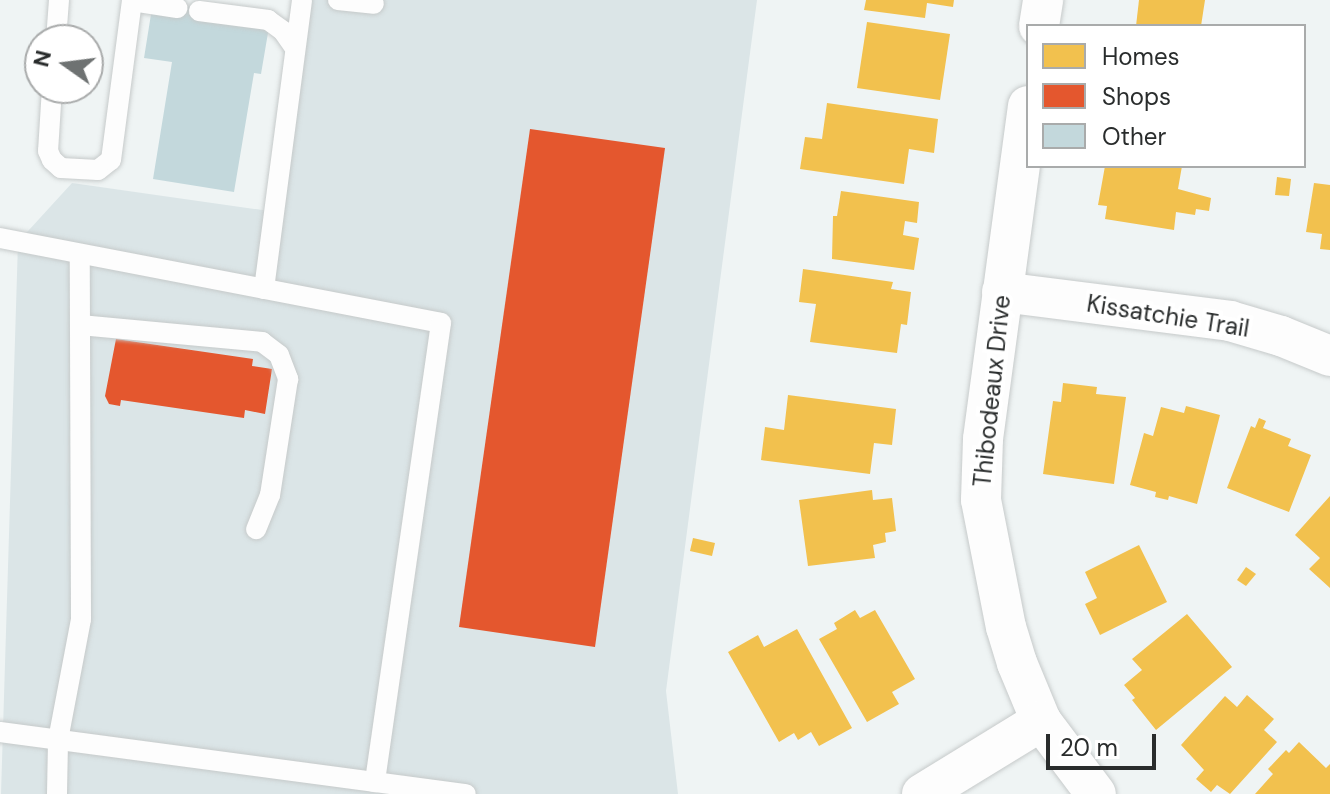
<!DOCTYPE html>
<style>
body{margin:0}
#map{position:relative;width:1330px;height:794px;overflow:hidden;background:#eff4f4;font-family:"DM Sans",sans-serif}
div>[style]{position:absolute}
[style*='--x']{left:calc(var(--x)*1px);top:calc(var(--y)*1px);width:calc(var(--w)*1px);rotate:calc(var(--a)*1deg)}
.built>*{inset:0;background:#dbe5e7}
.homes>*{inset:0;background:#f2c14e}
.shops>*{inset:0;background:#e4572e}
.building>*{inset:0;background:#c3d8dc}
.roads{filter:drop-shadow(0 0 2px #c6caca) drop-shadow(0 0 2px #c6caca)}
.lane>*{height:20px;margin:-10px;padding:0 10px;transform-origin:10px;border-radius:10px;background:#fdfdfd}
.street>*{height:40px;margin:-20px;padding:0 20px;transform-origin:20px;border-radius:20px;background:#fdfdfd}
span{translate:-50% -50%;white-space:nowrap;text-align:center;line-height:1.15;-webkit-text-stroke:8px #fff;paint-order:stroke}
.street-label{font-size:24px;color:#292c2c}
.legend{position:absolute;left:1026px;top:24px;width:280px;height:144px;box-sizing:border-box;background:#fff;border:2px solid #a9abab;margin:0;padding:10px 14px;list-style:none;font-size:24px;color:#292c2c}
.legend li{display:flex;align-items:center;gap:16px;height:40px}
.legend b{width:40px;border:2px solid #a9abab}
.north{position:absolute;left:24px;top:24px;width:80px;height:80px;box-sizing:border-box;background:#fff;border:2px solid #a9abab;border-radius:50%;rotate:284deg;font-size:22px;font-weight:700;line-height:32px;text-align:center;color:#292c2c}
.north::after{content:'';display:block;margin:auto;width:28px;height:36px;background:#6e7272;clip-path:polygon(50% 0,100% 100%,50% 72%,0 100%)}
.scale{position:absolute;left:1046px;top:734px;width:110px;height:36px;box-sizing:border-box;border:4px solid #292c2c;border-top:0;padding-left:10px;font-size:24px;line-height:28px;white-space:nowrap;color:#292c2c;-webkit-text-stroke:6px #fff;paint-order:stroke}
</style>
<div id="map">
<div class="built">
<i style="clip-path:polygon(304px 0,757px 0,666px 691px,678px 794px,1px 794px,18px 242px,72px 183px,276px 212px)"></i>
</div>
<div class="homes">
<i style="clip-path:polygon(866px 0,954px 0,953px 7px,927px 3px,925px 18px,864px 10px)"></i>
<i style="clip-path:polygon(1139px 0,1205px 0,1201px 26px,1136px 26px)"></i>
<i style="clip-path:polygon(867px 22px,950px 34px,940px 100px,857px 88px)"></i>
<i style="clip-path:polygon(827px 103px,938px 119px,934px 153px,909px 149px,904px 184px,800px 169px,805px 137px,822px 139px)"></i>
<i style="clip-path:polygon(1105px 166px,1182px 166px,1178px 189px,1211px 198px,1209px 211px,1196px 209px,1195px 215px,1176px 212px,1174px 230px,1105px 219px,1107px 206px,1098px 205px)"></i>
<i style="clip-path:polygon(1277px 177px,1291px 179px,1289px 196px,1275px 195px)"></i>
<i style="clip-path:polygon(1314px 183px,1330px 185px,1330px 250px,1320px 249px,1322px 234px,1306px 232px)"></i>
<i style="clip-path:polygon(841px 191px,919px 202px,917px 223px,905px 221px,903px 235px,919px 238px,914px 270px,832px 259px,833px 216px,837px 216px)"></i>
<i style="clip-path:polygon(803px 269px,893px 282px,891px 289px,911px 292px,907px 325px,901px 324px,897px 353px,810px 342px,816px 304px,799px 302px)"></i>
<i style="clip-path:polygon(1063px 383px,1097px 387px,1096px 394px,1126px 397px,1114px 484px,1043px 474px,1053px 401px,1061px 402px)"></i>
<i style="clip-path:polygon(788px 395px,896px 409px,892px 445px,874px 443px,870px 474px,761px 460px,765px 427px,784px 430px)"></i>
<i style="clip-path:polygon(1186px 406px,1220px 415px,1197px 504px,1169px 496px,1168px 500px,1155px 497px,1156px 492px,1130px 485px,1144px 433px,1153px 436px,1161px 407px,1184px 413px)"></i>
<i style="clip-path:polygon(1259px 418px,1266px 421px,1263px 428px,1291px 439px,1288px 446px,1311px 455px,1289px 512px,1227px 488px,1251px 426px,1255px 428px)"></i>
<i style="clip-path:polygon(872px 490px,873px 500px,892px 498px,896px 531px,885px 533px,886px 542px,873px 545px,875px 558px,808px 566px,799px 500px)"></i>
<i style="clip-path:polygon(1330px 496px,1330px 588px,1309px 569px,1320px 558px,1295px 535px)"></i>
<i style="clip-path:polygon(693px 538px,715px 543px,712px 556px,690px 551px)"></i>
<i style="clip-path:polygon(1139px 545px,1167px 602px,1100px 635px,1085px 604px,1097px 598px,1085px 572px)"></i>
<i style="clip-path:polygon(1246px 567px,1256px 574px,1246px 586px,1237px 580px)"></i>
<i style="clip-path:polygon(855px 610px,860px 618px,875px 610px,915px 679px,892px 692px,899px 704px,867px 722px,819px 639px,837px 629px,834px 623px)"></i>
<i style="clip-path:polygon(1187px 614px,1232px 667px,1156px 730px,1132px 700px,1135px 698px,1124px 685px,1142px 670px,1132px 659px)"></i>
<i style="clip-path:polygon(797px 629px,852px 728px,819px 746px,811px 732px,798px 740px,794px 733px,779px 742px,728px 652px,758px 635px,764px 647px)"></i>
<i style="clip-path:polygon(1247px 695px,1274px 719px,1264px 730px,1277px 742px,1230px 794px,1217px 785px,1211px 792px,1196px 779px,1204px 770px,1181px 745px,1225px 696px,1237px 707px)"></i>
<i style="clip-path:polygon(1299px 742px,1326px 768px,1330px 764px,1330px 794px,1255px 794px,1273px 774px,1268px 769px,1286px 750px,1289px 753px)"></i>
</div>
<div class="shops">
<i style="clip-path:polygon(530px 129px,665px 148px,595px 647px,459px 627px)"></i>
<i style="clip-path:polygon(116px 339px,253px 359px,252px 366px,272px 369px,265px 414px,245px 410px,244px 418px,121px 400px,120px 406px,109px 404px,105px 396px)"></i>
</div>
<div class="building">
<i style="clip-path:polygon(178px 4px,269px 27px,261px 74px,254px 73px,234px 192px,153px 179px,172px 62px,144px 58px,152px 8px)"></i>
</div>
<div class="roads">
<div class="lane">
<i style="--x:338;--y:0;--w:36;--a:6"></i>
<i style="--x:132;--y:1;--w:46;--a:8.8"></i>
<i style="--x:199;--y:11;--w:70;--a:7.4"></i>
<i style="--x:268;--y:20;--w:19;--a:36"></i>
<i style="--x:283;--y:31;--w:21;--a:55"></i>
<i style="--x:56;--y:40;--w:40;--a:-85.7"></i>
<i style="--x:52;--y:88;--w:63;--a:93.6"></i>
<i style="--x:48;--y:151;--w:10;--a:66"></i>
<i style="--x:52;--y:160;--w:12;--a:42"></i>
<i style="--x:61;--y:168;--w:37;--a:3"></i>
<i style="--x:98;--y:170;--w:16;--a:-38"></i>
<i style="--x:111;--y:160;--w:161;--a:-82.5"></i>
<i style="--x:0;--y:238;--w:449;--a:10.9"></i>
<i style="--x:441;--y:323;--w:464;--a:98.2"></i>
<i style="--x:264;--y:289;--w:291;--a:-82.5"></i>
<i style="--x:80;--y:325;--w:183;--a:5.3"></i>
<i style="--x:262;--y:342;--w:21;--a:37"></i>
<i style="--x:279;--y:355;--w:26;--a:69"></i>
<i style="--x:288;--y:379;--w:117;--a:98.8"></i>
<i style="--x:270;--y:495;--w:37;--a:112"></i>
<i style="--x:0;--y:732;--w:470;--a:7.6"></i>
<i style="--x:57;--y:794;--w:54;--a:-88.9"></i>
<i style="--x:58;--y:740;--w:123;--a:-79.2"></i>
<i style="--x:81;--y:619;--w:365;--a:-90.2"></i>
</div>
<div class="street">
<i style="--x:1039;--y:26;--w:26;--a:-81"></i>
<i style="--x:1028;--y:106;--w:336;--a:97.7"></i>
<i style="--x:983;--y:439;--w:61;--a:91.9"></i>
<i style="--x:981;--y:500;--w:129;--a:78.9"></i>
<i style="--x:1006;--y:627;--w:38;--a:73"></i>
<i style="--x:1017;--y:663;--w:63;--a:67.5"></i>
<i style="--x:1041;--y:721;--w:91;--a:53"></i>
<i style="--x:1002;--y:292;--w:230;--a:7.2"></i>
<i style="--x:1230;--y:321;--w:53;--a:16.4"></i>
<i style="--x:1281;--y:336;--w:53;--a:22.2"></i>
<i style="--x:922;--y:794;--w:140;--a:-31.5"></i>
</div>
</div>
<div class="street-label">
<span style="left:1168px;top:316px;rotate:9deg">Kissatchie Trail</span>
<span style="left:992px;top:391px;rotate:-84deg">Thibodeaux Drive</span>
</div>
<ul class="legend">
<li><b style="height:22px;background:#f2c14e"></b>Homes</li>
<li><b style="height:22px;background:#e4572e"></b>Shops</li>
<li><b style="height:22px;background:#c3d8dc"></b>Other</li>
</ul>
<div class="north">N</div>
<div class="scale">20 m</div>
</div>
